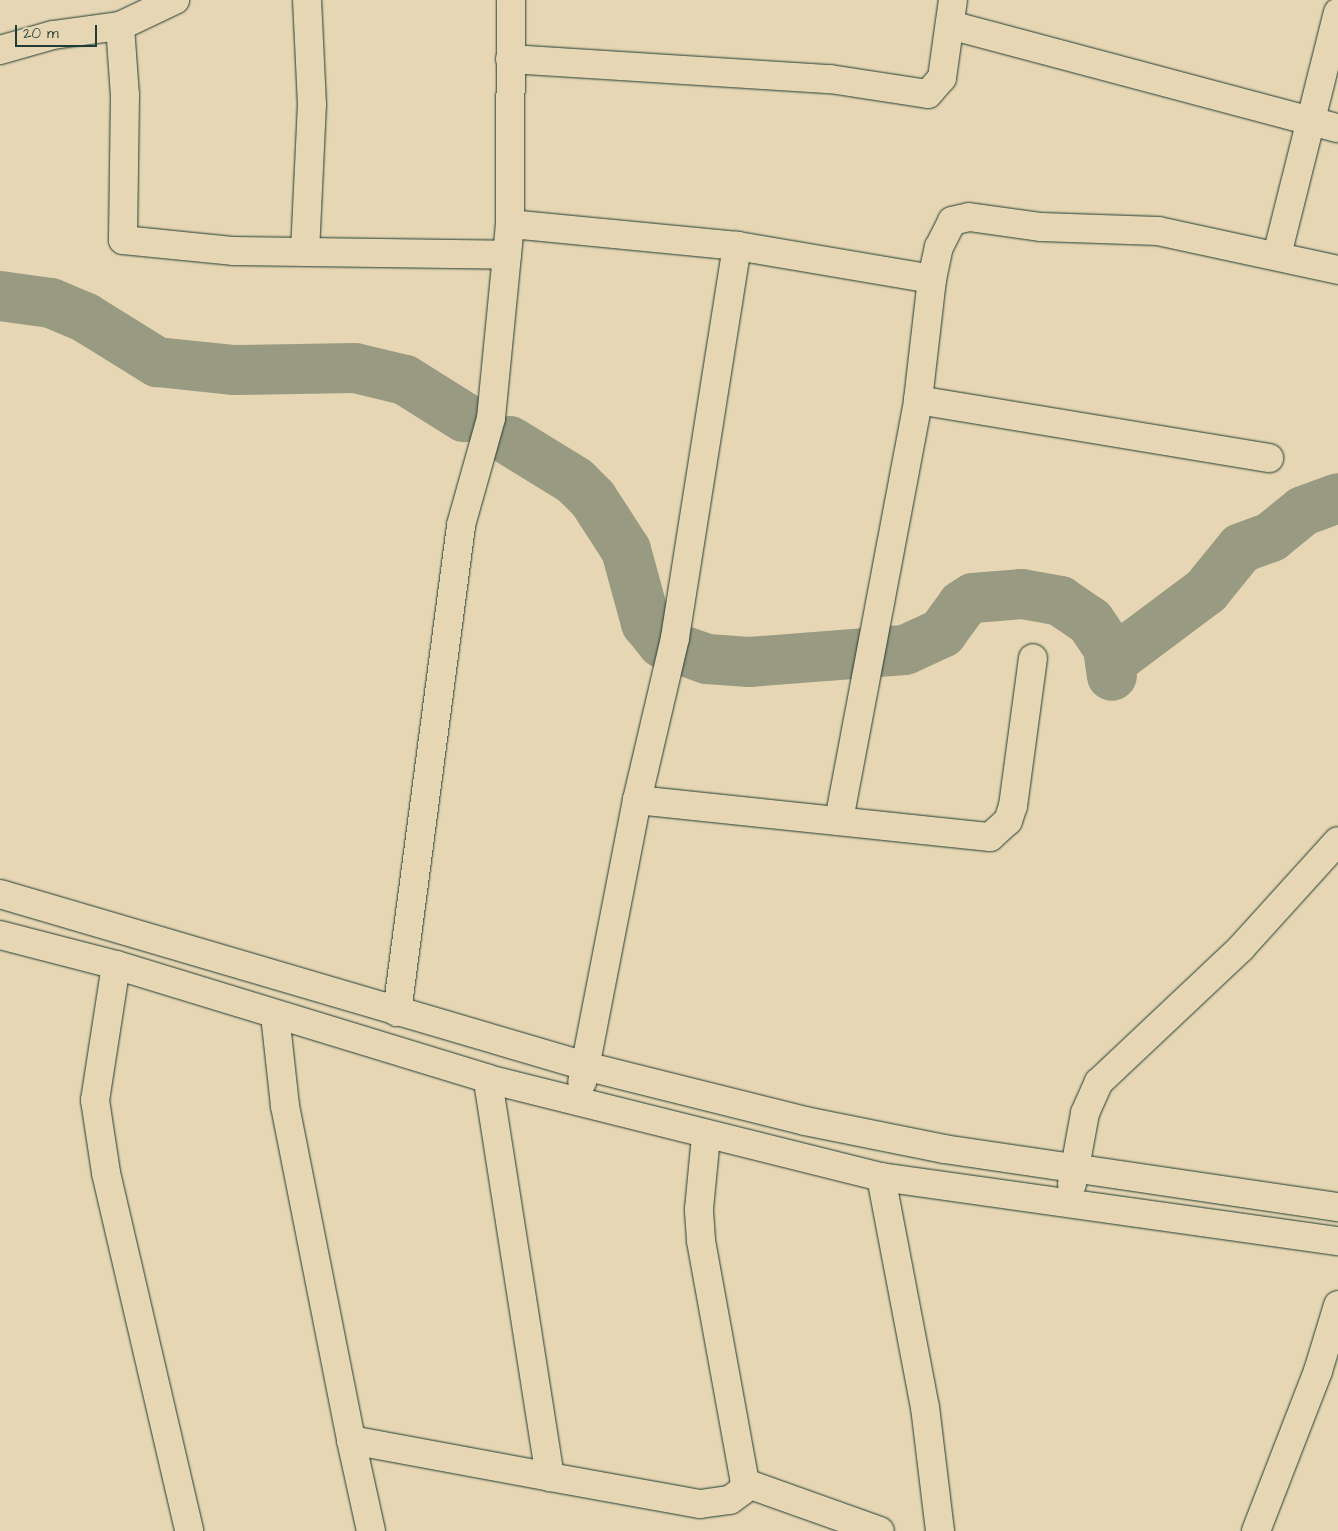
<!DOCTYPE html>
<style>
body{margin:0}
#map{position:relative;width:1338px;height:1531px;overflow:hidden;background:#e7d6b3;font-family:"Architects Daughter",sans-serif}
div>[style]{position:absolute}
[style*='--x']{left:calc(var(--x)*1px);top:calc(var(--y)*1px);width:calc(var(--w)*1px);rotate:calc(var(--a)*1deg)}
.river>*{height:50px;margin:-25px;padding:0 25px;transform-origin:25px;border-radius:25px;background:#989a81}
.roads{filter:drop-shadow(0 0 1px #1f3d34) drop-shadow(0 0 1px #1f3d34)}
.minor>*{height:28px;margin:-14px;padding:0 14px;transform-origin:14px;border-radius:14px;background:#e7d6b3}
span{translate:-50% -50%;white-space:nowrap;text-align:center;line-height:1.15;-webkit-text-stroke:5px #e7d6b3;paint-order:stroke}
.scale{position:absolute;left:15px;top:25px;width:82px;height:22px;box-sizing:border-box;border:2px solid #1f3d34;border-top:0;padding-left:6px;font-size:15px;line-height:18px;white-space:nowrap;color:#1f3d34;-webkit-text-stroke:4px #e7d6b3;paint-order:stroke}
</style>
<div id="map">
<div class="river">
<i style="--x:0;--y:296;--w:51;--a:7.8"></i>
<i style="--x:51;--y:303;--w:38;--a:23"></i>
<i style="--x:86;--y:318;--w:84;--a:31.8"></i>
<i style="--x:157;--y:362;--w:78;--a:5.9"></i>
<i style="--x:235;--y:370;--w:120;--a:-1"></i>
<i style="--x:355;--y:368;--w:51;--a:13.5"></i>
<i style="--x:405;--y:380;--w:70;--a:32.1"></i>
<i style="--x:510;--y:441;--w:76;--a:31.6"></i>
<i style="--x:575;--y:481;--w:25;--a:45"></i>
<i style="--x:593;--y:499;--w:61;--a:57.1"></i>
<i style="--x:626;--y:550;--w:76;--a:74.7"></i>
<i style="--x:646;--y:623;--w:26;--a:51"></i>
<i style="--x:662;--y:643;--w:48;--a:19.6"></i>
<i style="--x:707;--y:659;--w:42;--a:4.1"></i>
<i style="--x:749;--y:662;--w:156;--a:-4.4"></i>
<i style="--x:905;--y:650;--w:41;--a:-24.7"></i>
<i style="--x:942;--y:633;--w:34;--a:-54"></i>
<i style="--x:962;--y:605;--w:13;--a:-32"></i>
<i style="--x:973;--y:598;--w:49;--a:-4.7"></i>
<i style="--x:1022;--y:594;--w:39;--a:10"></i>
<i style="--x:1060;--y:601;--w:36;--a:34"></i>
<i style="--x:1090;--y:621;--w:32;--a:56"></i>
<i style="--x:1108;--y:648;--w:28;--a:82"></i>
<i style="--x:1111;--y:662;--w:119;--a:-36.8"></i>
<i style="--x:1206;--y:591;--w:55;--a:-50.9"></i>
<i style="--x:1241;--y:548;--w:32;--a:-20"></i>
<i style="--x:1271;--y:537;--w:41;--a:-39.1"></i>
<i style="--x:1303;--y:511;--w:37;--a:-20"></i>
</div>
<div class="roads">
<div class="minor">
<i style="--x:511;--y:0;--w:224;--a:90.3"></i>
<i style="--x:510;--y:224;--w:228;--a:5.5"></i>
<i style="--x:737;--y:246;--w:397;--a:99"></i>
<i style="--x:675;--y:638;--w:166;--a:103.2"></i>
<i style="--x:637;--y:800;--w:287;--a:101"></i>
<i style="--x:950;--y:25;--w:401;--a:14.9"></i>
<i style="--x:120;--y:26;--w:69;--a:85.9"></i>
<i style="--x:125;--y:95;--w:145;--a:90.8"></i>
<i style="--x:123;--y:240;--w:112;--a:5.7"></i>
<i style="--x:234;--y:251;--w:273;--a:0.8"></i>
<i style="--x:0;--y:50;--w:55;--a:-15.8"></i>
<i style="--x:53;--y:35;--w:68;--a:-7.7"></i>
<i style="--x:120;--y:26;--w:61;--a:-25.3"></i>
<i style="--x:510;--y:59;--w:321;--a:3.6"></i>
<i style="--x:830;--y:79;--w:99;--a:8.7"></i>
<i style="--x:928;--y:94;--w:21;--a:-49"></i>
<i style="--x:942;--y:78;--w:79;--a:-82"></i>
<i style="--x:737;--y:246;--w:198;--a:9.6"></i>
<i style="--x:305;--y:252;--w:147;--a:-87.3"></i>
<i style="--x:312;--y:105;--w:105;--a:-92.7"></i>
<i style="--x:1277;--y:255;--w:250;--a:-75.9"></i>
<i style="--x:918;--y:400;--w:356;--a:9.4"></i>
<i style="--x:637;--y:800;--w:355;--a:6"></i>
<i style="--x:990;--y:837;--w:24;--a:-42"></i>
<i style="--x:1008;--y:821;--w:16;--a:-72"></i>
<i style="--x:1013;--y:806;--w:149;--a:-82.3"></i>
<i style="--x:839;--y:820;--w:427;--a:-79.3"></i>
<i style="--x:918;--y:400;--w:122;--a:-83.4"></i>
<i style="--x:932;--y:279;--w:33;--a:-78"></i>
<i style="--x:939;--y:247;--w:29;--a:-63"></i>
<i style="--x:952;--y:221;--w:17;--a:-13"></i>
<i style="--x:969;--y:217;--w:73;--a:7.9"></i>
<i style="--x:1041;--y:227;--w:117;--a:2"></i>
<i style="--x:1158;--y:231;--w:184;--a:12.2"></i>
<i style="--x:0;--y:894;--w:610;--a:16.38"></i>
<i style="--x:585;--y:1066;--w:227;--a:14"></i>
<i style="--x:805;--y:1121;--w:142;--a:11.4"></i>
<i style="--x:944;--y:1149;--w:398;--a:8.4"></i>
<i style="--x:0;--y:935;--w:120;--a:14.5"></i>
<i style="--x:116;--y:965;--w:389;--a:17"></i>
<i style="--x:488;--y:1079;--w:405;--a:14"></i>
<i style="--x:881;--y:1177;--w:461;--a:8"></i>
<i style="--x:116;--y:965;--w:137;--a:98.8"></i>
<i style="--x:95;--y:1100;--w:74;--a:81.4"></i>
<i style="--x:106;--y:1173;--w:367;--a:76.9"></i>
<i style="--x:397;--y:1012;--w:491;--a:-82.5"></i>
<i style="--x:461;--y:525;--w:111;--a:-74.3"></i>
<i style="--x:491;--y:418;--w:195;--a:-84.4"></i>
<i style="--x:275;--y:1015;--w:92;--a:83.7"></i>
<i style="--x:285;--y:1106;--w:340;--a:78.8"></i>
<i style="--x:881;--y:1177;--w:234;--a:79.2"></i>
<i style="--x:925;--y:1407;--w:125;--a:83.1"></i>
<i style="--x:1072;--y:1184;--w:72;--a:-79.6"></i>
<i style="--x:1085;--y:1113;--w:34;--a:-66"></i>
<i style="--x:1099;--y:1082;--w:195;--a:-43.3"></i>
<i style="--x:1241;--y:948;--w:144;--a:-47.8"></i>
<i style="--x:550;--y:1477;--w:152;--a:10.2"></i>
<i style="--x:700;--y:1504;--w:30;--a:-8"></i>
<i style="--x:730;--y:1500;--w:15;--a:-37"></i>
<i style="--x:742;--y:1491;--w:9;--a:-69"></i>
<i style="--x:745;--y:1483;--w:247;--a:-100.3"></i>
<i style="--x:701;--y:1240;--w:31;--a:-94"></i>
<i style="--x:699;--y:1209;--w:73;--a:-84.5"></i>
<i style="--x:745;--y:1483;--w:143;--a:19.6"></i>
<i style="--x:371;--y:1531;--w:93;--a:-102.4"></i>
<i style="--x:351;--y:1440;--w:202;--a:10.5"></i>
<i style="--x:550;--y:1477;--w:403;--a:-98.9"></i>
<i style="--x:1256;--y:1531;--w:172;--a:-68.8"></i>
<i style="--x:1318;--y:1371;--w:69;--a:-73.1"></i>
</div>
</div>
<div class="scale">20 m</div>
</div>
